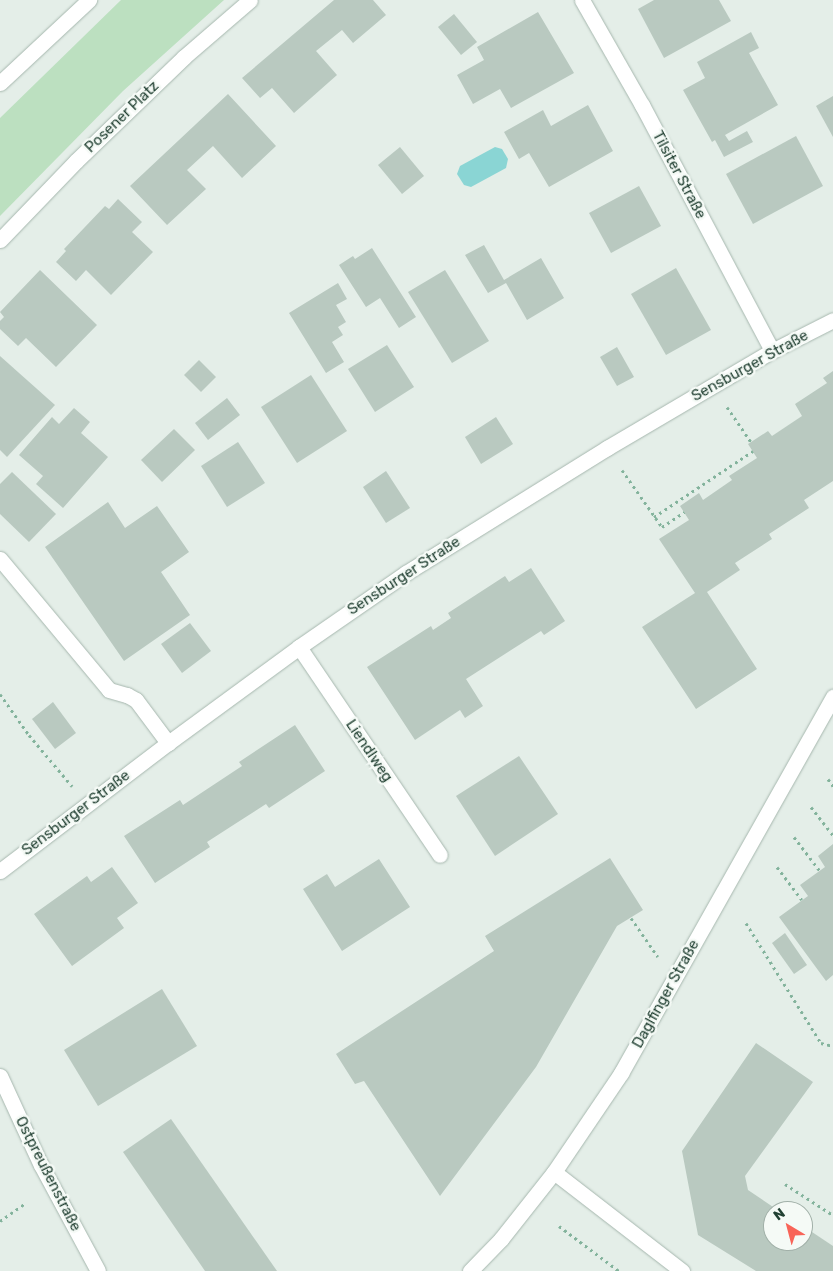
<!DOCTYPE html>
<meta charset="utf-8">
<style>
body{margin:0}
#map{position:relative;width:833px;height:1271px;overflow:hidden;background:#e4eee8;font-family:Rubik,sans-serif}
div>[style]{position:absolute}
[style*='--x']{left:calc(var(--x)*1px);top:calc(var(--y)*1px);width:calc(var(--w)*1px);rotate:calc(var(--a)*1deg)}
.green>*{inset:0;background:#bce0c0}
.water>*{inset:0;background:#8ad5d4}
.building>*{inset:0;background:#b9c9c0}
.path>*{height:3px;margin-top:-1.5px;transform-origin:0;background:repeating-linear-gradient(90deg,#83b39c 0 2.5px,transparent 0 6.5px)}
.roads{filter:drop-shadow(0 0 1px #a6b7ae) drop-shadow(0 0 1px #a6b7ae)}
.service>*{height:15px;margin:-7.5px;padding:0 7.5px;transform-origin:7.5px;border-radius:7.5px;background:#fff}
.minor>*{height:15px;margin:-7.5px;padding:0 7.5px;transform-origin:7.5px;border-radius:7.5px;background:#fff}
.tertiary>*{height:15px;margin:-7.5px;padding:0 7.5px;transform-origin:7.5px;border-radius:7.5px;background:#fff}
.secondary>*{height:15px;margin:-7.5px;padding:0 7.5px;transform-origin:7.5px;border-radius:7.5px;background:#fff}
span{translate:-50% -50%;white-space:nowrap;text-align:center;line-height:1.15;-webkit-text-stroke:5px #f5faf6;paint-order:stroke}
.street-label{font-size:15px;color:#224133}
.north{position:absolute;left:763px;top:1201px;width:50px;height:50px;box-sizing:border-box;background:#f5faf6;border:1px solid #a1b0a8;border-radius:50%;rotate:323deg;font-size:14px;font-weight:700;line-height:20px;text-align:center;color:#224133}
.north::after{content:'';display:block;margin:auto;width:18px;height:22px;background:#f86458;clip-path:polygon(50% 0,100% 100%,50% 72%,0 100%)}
</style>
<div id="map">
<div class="green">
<i style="clip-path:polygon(121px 0,224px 0,123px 91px,0 216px,0 118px)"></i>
</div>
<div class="water">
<i style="clip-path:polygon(495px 147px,502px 149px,508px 159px,506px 168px,471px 187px,464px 185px,457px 174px,460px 166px)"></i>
</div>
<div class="building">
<i style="clip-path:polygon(334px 0,373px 0,386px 15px,353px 43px,342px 30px,316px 51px,337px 75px,294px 113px,272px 88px,260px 98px,242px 78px)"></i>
<i style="clip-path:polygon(654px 0,719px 0,731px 21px,664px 58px,638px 9px)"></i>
<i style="clip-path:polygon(538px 12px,574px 73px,511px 108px,500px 89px,473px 104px,457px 75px,484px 60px,477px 47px)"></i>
<i style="clip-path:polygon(454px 14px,477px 42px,461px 55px,438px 27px)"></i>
<i style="clip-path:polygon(751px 32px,759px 48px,749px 53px,778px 105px,725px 135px,729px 141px,747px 131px,753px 142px,724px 157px,715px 140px,712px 142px,683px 90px,705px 78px,697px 62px)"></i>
<i style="clip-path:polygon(228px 94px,276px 146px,242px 178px,213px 146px,187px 170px,206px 189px,167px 225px,130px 186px)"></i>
<i style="clip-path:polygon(833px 96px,833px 137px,816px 106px)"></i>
<i style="clip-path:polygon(588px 105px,613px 151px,549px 187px,529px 153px,519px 159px,504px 132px,543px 110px,551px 126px)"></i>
<i style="clip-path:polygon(796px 136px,823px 186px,753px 224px,726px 174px)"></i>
<i style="clip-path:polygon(400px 147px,424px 176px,402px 194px,378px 165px)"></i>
<i style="clip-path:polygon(639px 186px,661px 226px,611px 253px,589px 213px)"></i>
<i style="clip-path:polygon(118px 199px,142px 222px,132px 232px,153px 252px,111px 295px,86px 270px,76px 281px,56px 262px,66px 251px,64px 249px,105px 206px,109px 209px)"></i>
<i style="clip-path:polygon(484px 245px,504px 280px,541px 258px,564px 298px,527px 320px,506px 283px,488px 293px,465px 255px)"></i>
<i style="clip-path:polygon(372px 248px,416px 317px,399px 328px,380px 298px,366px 307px,339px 265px,353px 256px,355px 259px)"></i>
<i style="clip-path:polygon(676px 268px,711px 330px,666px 355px,631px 294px)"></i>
<i style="clip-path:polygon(40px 270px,97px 325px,56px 367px,26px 338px,18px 346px,0 329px,0 321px,4px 317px,0 312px)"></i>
<i style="clip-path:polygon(445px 270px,489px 341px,452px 363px,408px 292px)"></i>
<i style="clip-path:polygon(338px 283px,347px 299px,336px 305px,346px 322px,338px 327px,343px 335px,332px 342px,344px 362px,326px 373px,289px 313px)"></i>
<i style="clip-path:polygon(387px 345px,414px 387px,375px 412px,348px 369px)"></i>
<i style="clip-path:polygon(617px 347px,634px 377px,617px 386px,600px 357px)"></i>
<i style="clip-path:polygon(0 356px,55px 405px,7px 457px,0 450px)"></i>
<i style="clip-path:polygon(199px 360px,216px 377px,201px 392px,184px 375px)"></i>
<i style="clip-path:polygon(833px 371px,833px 481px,804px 500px,809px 508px,769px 534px,772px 539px,735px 563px,740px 570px,707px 592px,757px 669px,696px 709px,642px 627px,695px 593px,659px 539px,689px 520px,680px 506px,699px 493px,703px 500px,732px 480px,729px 476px,757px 458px,748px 444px,768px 431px,772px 436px,802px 416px,795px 404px,827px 383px,823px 378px)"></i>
<i style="clip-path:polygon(311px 375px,347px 431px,297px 463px,261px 407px)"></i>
<i style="clip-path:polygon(227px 398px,240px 415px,208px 440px,195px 423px)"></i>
<i style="clip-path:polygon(74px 408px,90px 422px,81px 433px,108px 457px,63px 508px,36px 484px,43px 476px,19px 455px,52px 417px,59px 424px)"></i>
<i style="clip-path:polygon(496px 417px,513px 444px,481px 464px,465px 437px)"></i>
<i style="clip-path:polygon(174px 429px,195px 450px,162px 482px,141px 460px)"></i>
<i style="clip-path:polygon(238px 442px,265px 483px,227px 507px,201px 466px)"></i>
<i style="clip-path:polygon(386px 471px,410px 508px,386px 523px,363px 487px)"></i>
<i style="clip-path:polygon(12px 472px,56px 514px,29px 542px,0 514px,0 484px)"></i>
<i style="clip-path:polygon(108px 502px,125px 528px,157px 506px,189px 552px,161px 572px,190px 615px,124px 661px,45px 547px)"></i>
<i style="clip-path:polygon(531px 568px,565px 621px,544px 635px,541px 631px,466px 679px,483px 706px,465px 718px,460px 710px,415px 740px,367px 667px,431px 626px,433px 630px,451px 618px,448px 613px,505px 576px,509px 582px)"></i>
<i style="clip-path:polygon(190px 623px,211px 651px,182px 673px,161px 644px)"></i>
<i style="clip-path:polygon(53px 702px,76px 733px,55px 749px,32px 719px)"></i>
<i style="clip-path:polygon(295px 725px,325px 771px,269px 808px,266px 804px,238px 822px,207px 842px,210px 847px,155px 883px,124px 836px,180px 800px,183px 805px,242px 766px,239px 762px)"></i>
<i style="clip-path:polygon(519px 756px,558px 814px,495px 856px,456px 796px)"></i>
<i style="clip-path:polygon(833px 844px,833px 975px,826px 981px,779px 917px,808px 896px,800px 885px,825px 867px,818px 856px)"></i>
<i style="clip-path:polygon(610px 858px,643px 910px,617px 926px,536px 1067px,440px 1196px,364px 1081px,355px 1084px,336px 1054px,494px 951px,485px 936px)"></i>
<i style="clip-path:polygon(379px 859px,410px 907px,342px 951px,303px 889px,327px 874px,335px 887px)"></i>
<i style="clip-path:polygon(112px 867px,138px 903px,117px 918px,124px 928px,72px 966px,34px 914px,87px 876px,91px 882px)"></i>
<i style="clip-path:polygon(785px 933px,807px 965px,794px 974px,772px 943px)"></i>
<i style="clip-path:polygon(162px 989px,197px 1046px,98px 1106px,64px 1050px)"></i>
<i style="clip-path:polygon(756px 1043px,813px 1082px,745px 1176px,748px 1190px,779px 1211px,773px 1211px,773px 1241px,803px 1241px,803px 1226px,833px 1246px,833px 1271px,756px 1271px,698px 1235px,682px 1151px)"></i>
<i style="clip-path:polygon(171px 1119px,277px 1271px,205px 1271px,123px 1152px)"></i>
</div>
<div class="path">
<i style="--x:727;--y:407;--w:42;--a:55.6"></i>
<i style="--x:622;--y:470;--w:70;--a:54.9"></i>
<i style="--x:662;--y:527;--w:27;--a:-34"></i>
<i style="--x:654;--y:517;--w:119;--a:-33.7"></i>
<i style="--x:0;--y:694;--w:50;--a:54.7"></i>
<i style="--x:29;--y:735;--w:67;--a:49.9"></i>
<i style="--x:828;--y:779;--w:9;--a:54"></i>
<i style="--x:811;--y:807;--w:36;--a:52"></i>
<i style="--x:794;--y:837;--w:43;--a:52.6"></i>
<i style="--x:777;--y:867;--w:41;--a:52.9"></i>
<i style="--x:631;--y:918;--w:47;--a:55.3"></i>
<i style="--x:746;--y:923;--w:142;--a:58"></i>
<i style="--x:821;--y:1043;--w:12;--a:14"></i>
<i style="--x:785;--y:1184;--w:57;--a:32.9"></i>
<i style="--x:0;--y:1221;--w:32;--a:-35"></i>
<i style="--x:559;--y:1226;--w:75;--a:36.9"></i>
</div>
<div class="roads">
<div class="service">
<i style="--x:0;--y:559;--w:170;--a:50.2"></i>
<i style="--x:109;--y:690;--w:19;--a:16"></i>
<i style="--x:127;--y:695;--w:10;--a:29"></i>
<i style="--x:136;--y:700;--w:54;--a:53.3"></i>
</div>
<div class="minor">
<i style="--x:582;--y:0;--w:121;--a:60.3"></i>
<i style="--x:642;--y:105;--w:278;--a:62.1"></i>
<i style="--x:0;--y:83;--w:122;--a:-43"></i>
<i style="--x:0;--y:240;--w:110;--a:-46.1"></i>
<i style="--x:76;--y:161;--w:150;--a:-43.9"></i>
<i style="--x:184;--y:57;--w:87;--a:-40.8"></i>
<i style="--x:299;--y:647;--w:251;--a:55.9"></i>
<i style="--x:0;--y:871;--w:211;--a:-37.3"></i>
<i style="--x:168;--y:743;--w:162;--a:-36.2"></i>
<i style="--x:299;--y:647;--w:130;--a:-34.7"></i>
<i style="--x:406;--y:573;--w:237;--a:-31.9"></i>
<i style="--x:607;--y:448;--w:191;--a:-30.5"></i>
<i style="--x:772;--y:351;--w:68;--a:-26.9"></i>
<i style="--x:554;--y:1172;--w:162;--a:37.7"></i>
</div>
<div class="tertiary">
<i style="--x:470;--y:1271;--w:45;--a:-45.9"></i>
<i style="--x:501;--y:1239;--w:85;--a:-51.7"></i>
<i style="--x:554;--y:1172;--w:120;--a:-55.9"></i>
<i style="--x:621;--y:1073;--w:432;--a:-60.6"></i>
</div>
<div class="secondary">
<i style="--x:0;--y:1076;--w:98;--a:65.3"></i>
<i style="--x:41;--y:1165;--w:120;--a:61.7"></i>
</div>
</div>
<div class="street-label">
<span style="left:122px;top:117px;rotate:-44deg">Posener Platz</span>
<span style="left:679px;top:175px;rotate:62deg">Tilsiter Straße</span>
<span style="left:750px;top:366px;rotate:-29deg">Sensburger Straße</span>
<span style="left:404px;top:576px;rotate:-33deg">Sensburger Straße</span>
<span style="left:369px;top:751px;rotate:56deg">Liendlweg</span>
<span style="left:76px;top:813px;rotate:-37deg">Sensburger Straße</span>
<span style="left:666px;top:994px;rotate:-61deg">Daglfinger Straße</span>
<span style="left:48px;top:1174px;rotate:63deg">Ostpreußenstraße</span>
</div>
<div class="north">N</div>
</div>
